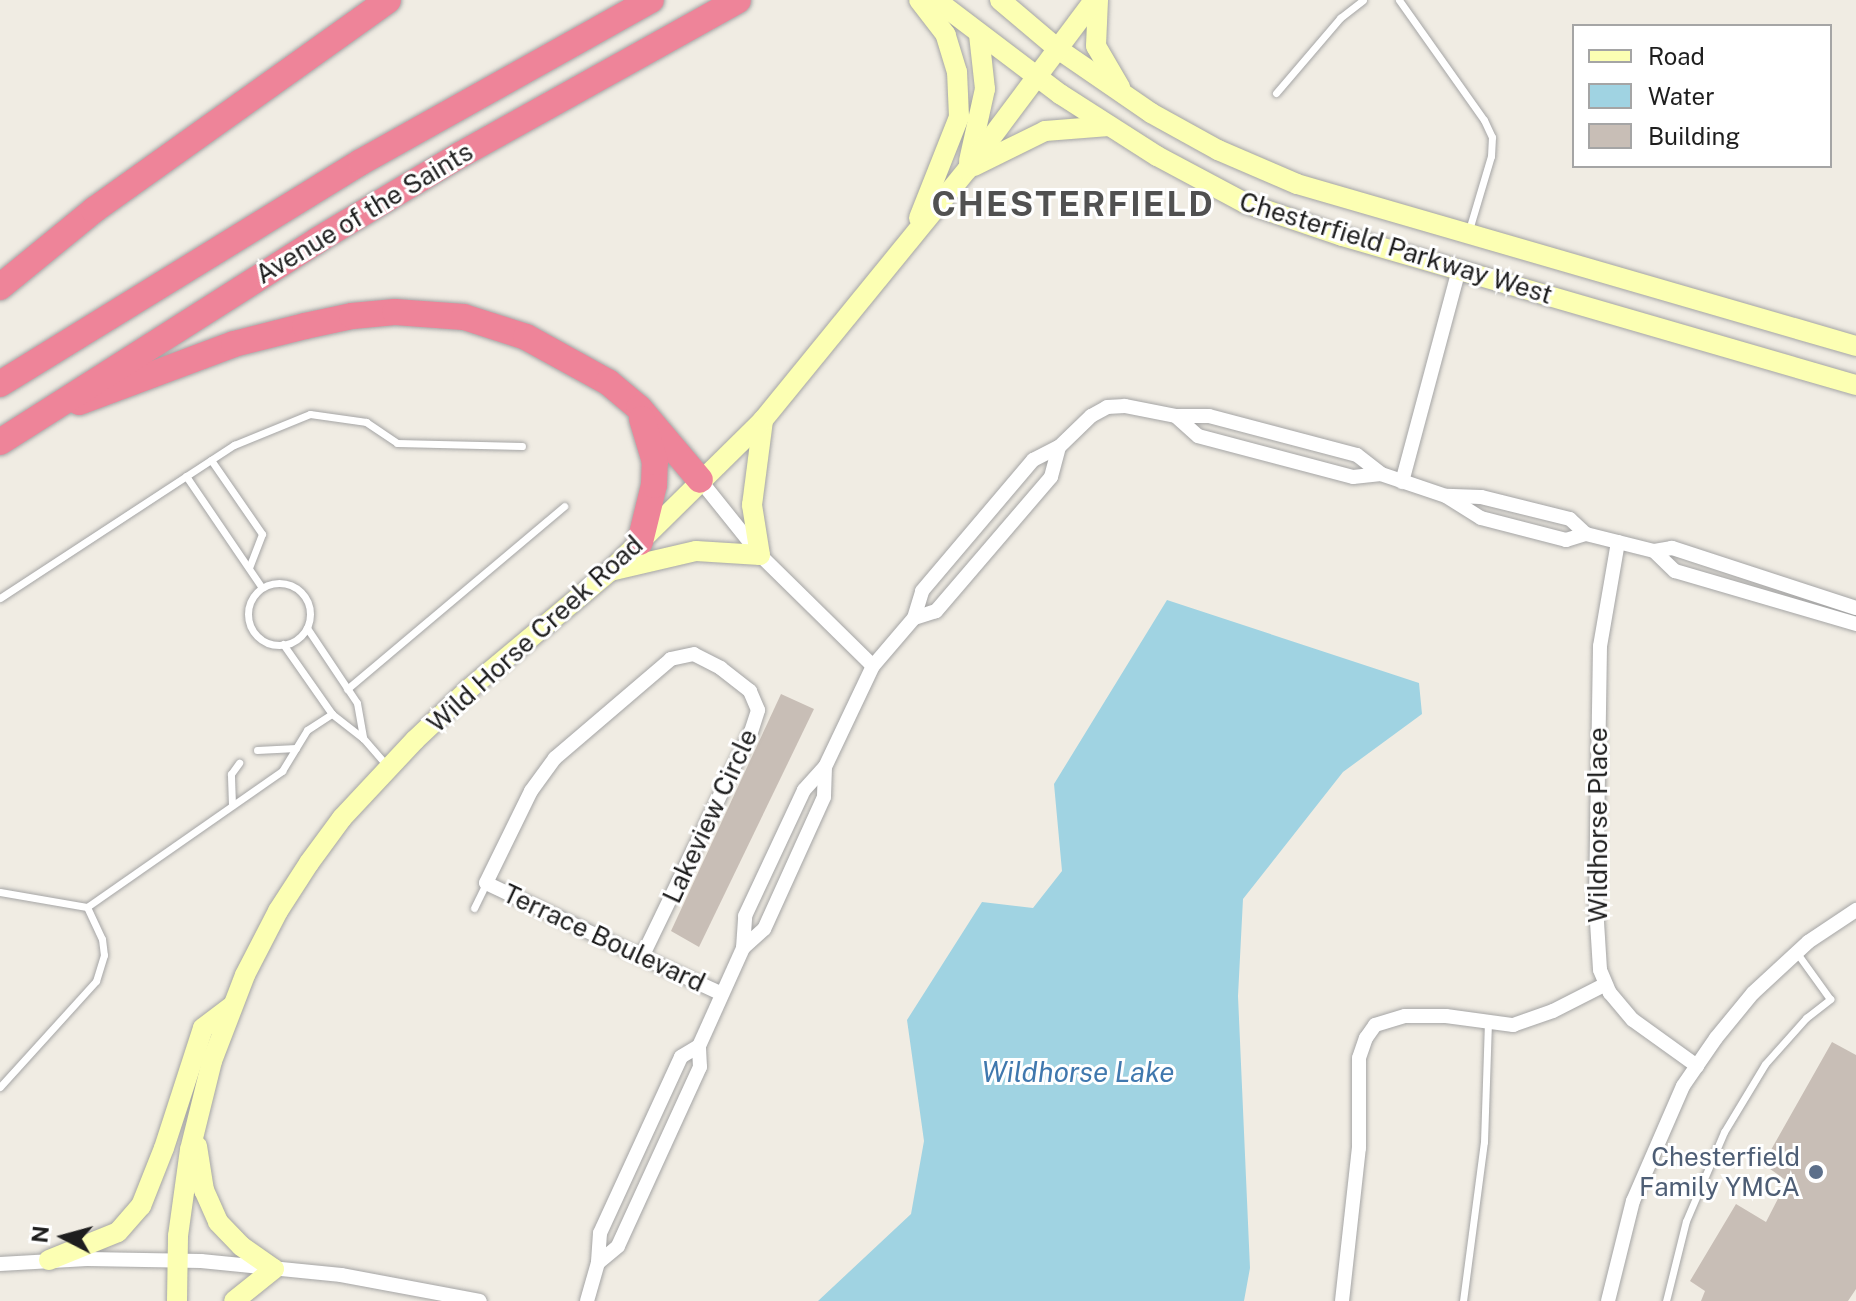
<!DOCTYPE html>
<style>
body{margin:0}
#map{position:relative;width:1856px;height:1301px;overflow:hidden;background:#f0ece3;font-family:"Public Sans",sans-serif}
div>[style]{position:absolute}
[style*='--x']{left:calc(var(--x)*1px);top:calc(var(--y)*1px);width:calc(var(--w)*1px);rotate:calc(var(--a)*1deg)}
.water>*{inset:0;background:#a0d3e2}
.building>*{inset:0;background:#c8beb6}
.roads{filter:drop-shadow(0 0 2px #a5a5a5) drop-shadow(0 0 2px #a5a5a5)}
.lane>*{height:7px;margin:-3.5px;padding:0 3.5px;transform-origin:3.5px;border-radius:3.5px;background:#fff}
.lane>.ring{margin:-3.5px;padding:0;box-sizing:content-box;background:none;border:7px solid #fff;border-radius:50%}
.street>*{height:14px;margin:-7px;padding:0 7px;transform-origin:7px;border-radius:7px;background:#fff}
.secondary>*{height:20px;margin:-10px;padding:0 10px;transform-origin:10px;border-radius:10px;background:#fcffb3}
.highway>*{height:26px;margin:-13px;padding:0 13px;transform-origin:13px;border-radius:13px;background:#ee8499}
.dots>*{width:22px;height:22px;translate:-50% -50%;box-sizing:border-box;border:4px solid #fff;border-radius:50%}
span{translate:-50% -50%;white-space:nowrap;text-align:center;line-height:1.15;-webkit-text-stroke:6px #fff;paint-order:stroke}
.street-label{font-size:26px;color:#1e1e1e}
.service-label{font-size:26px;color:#4e5e75}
.right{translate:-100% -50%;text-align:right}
.water-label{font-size:28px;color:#4078ae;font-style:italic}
.district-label{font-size:34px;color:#515151;font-weight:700;letter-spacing:2px}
.legend{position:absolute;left:1572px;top:24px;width:260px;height:144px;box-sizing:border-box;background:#fff;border:2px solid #a5a5a5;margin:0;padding:10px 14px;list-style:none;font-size:24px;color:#1e1e1e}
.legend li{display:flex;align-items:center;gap:16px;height:40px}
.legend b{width:40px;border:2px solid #a5a5a5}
.north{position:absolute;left:24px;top:1197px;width:80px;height:80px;-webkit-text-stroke:6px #fff;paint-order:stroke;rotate:276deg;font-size:22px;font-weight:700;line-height:32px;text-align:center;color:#1e1e1e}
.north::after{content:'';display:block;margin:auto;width:28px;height:36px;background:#1e1e1e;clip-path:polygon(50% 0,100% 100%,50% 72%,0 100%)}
</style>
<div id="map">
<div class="water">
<i style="clip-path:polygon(1167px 600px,1419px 683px,1422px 714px,1343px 772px,1243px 899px,1238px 996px,1250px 1268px,1244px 1301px,818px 1301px,911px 1214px,924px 1141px,907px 1020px,982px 902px,1033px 908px,1062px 871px,1054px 784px)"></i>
</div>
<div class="building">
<i style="clip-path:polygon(781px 694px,814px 709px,699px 947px,671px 931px)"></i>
<i style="clip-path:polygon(1832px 1042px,1856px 1055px,1856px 1289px,1848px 1301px,1701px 1301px,1705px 1291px,1690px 1281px,1736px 1204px,1766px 1222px,1787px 1181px,1763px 1164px)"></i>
</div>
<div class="roads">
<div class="lane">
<i style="--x:1399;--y:0;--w:147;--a:54.7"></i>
<i style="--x:1484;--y:120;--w:19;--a:65"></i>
<i style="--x:1492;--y:137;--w:19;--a:93"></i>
<i style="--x:1491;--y:156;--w:80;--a:106.6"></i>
<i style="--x:1276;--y:93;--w:99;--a:-49.5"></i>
<i style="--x:1340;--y:18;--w:29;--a:-38"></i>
<i style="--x:211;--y:460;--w:90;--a:55.4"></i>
<i style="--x:262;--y:534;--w:36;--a:111"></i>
<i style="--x:186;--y:476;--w:135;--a:55.8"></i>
<i class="ring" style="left:248px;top:583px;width:55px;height:55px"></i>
<i style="--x:0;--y:598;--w:280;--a:-33.2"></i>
<i style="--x:234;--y:445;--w:82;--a:-22.2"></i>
<i style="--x:310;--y:414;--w:57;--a:8.1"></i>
<i style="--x:366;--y:422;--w:37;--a:34"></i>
<i style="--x:397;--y:443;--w:125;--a:1.4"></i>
<i style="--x:307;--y:628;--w:90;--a:56.3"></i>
<i style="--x:357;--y:703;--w:36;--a:80"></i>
<i style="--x:283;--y:644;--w:85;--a:55"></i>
<i style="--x:332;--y:714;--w:39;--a:38"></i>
<i style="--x:363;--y:738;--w:37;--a:49"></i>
<i style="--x:347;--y:689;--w:284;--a:-40.1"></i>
<i style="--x:257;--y:750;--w:39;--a:-3"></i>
<i style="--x:232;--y:805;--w:31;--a:-92"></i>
<i style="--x:231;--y:774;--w:14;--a:-54"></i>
<i style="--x:0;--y:892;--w:88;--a:9.8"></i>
<i style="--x:87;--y:907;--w:35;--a:65"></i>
<i style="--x:102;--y:939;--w:16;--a:83"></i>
<i style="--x:104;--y:955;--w:27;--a:107"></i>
<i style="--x:96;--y:981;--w:143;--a:132.2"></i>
<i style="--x:87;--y:907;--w:238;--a:-34.9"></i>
<i style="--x:282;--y:771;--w:48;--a:-58.6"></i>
<i style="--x:307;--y:730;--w:30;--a:-33"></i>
<i style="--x:474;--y:908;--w:28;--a:-64"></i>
<i style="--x:1463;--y:1301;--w:160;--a:-82.5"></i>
<i style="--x:1484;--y:1142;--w:119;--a:-88.1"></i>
<i style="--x:1666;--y:1301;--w:82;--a:-76"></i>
<i style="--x:1686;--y:1221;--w:97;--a:-66.9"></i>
<i style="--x:1724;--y:1132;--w:79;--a:-58.9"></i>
<i style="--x:1765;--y:1064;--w:62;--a:-48.3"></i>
<i style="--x:1806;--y:1018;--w:31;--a:-38"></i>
<i style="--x:1830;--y:999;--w:57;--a:-125.7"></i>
</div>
<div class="street">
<i style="--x:1059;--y:447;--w:31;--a:105"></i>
<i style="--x:1051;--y:477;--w:177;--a:130.6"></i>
<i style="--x:936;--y:611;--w:23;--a:162"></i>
<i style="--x:914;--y:618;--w:28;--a:-73"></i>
<i style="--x:922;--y:591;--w:172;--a:-49.7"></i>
<i style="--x:1033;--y:460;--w:29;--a:-27"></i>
<i style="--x:1059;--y:447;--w:45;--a:-44.1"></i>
<i style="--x:1091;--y:416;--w:18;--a:-29"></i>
<i style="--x:1107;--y:407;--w:18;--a:-3"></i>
<i style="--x:1125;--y:406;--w:52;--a:11.1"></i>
<i style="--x:1381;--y:474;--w:28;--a:174"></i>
<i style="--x:1353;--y:477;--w:160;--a:-165.2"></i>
<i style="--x:1198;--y:436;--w:30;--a:-138"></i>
<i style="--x:1176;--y:416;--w:33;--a:0"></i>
<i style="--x:1209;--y:416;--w:153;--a:14.8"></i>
<i style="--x:1357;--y:455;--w:31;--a:38"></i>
<i style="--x:1381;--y:474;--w:69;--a:18.7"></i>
<i style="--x:700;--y:480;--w:96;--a:51.3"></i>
<i style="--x:760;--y:555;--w:158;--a:44.5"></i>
<i style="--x:1402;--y:482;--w:220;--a:-75"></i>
<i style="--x:1586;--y:534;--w:22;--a:-137"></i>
<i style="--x:1570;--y:519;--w:92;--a:-166.1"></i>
<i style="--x:1481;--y:497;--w:35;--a:-178"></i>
<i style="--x:1446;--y:496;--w:41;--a:32.2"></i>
<i style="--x:1481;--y:518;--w:88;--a:14.5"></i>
<i style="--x:1566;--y:540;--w:21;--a:-17"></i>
<i style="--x:1586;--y:534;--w:70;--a:14"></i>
<i style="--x:1618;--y:542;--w:106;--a:99.8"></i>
<i style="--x:1600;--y:646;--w:260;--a:90.9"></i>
<i style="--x:1596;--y:906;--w:64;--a:86.4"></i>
<i style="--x:1600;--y:970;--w:25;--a:67"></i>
<i style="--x:1610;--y:993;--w:35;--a:50"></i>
<i style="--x:1633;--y:1020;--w:79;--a:35.7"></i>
<i style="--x:1856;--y:608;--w:194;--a:-161.9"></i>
<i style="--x:1672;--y:548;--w:18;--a:171"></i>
<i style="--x:1654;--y:551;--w:29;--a:44"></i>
<i style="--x:1675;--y:571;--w:189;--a:16.3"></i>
<i style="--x:825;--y:767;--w:30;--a:92"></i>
<i style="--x:824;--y:797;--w:145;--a:114.4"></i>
<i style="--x:764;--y:929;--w:28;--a:138"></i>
<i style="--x:743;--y:948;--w:32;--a:-86"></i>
<i style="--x:745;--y:916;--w:139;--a:-64.9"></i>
<i style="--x:804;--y:790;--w:31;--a:-48"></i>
<i style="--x:825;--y:767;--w:112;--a:-64.6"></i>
<i style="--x:873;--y:666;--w:63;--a:-49.5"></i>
<i style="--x:642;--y:957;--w:250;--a:-64.2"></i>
<i style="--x:751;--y:732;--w:23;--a:-72"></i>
<i style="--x:758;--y:710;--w:21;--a:-113"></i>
<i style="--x:750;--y:691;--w:37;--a:-142"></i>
<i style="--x:721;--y:668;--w:30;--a:-153"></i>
<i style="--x:694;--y:654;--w:24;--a:168"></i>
<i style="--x:671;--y:659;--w:153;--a:139.5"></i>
<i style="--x:555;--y:758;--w:41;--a:126"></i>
<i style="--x:531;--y:791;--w:102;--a:116.1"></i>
<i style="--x:486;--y:883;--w:173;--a:25.4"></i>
<i style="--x:642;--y:957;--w:88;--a:24.8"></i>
<i style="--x:699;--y:1046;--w:21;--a:149"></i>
<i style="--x:681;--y:1057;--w:194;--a:114.7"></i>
<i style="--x:600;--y:1233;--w:30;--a:94"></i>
<i style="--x:598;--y:1263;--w:26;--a:-40"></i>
<i style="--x:618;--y:1246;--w:197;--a:-65.4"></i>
<i style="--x:700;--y:1067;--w:21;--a:-93"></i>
<i style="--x:699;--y:1046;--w:107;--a:-65.8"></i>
<i style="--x:0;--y:1264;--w:87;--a:-3.3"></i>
<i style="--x:87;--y:1259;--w:114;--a:1"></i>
<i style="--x:201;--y:1261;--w:141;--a:5.7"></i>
<i style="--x:341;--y:1275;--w:141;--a:10.6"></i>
<i style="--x:587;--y:1301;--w:40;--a:-74"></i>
<i style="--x:1342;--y:1301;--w:154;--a:-83.7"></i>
<i style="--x:1359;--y:1148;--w:90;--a:-90"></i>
<i style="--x:1359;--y:1058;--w:21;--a:-71"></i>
<i style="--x:1366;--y:1038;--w:16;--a:-55"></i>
<i style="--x:1375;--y:1025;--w:31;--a:-17"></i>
<i style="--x:1405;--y:1016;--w:41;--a:0"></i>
<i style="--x:1446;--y:1016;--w:68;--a:7.7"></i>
<i style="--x:1513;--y:1025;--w:42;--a:-19.3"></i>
<i style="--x:1553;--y:1011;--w:59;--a:-27"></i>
<i style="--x:1608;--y:1301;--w:103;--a:-76"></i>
<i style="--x:1633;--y:1201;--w:125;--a:-66.5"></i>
<i style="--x:1683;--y:1086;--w:58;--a:-55.5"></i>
<i style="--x:1716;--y:1038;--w:58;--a:-50.6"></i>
<i style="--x:1753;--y:993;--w:75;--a:-42.8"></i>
<i style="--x:1808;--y:942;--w:58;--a:-33.7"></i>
</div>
<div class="secondary">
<i style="--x:936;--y:0;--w:156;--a:37.2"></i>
<i style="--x:1060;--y:94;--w:115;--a:32.6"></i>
<i style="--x:1157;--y:156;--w:100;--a:28.1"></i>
<i style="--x:1245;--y:203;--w:102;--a:18.8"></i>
<i style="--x:1342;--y:236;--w:535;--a:16.17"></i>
<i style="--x:1000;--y:0;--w:76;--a:40.2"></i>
<i style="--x:1058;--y:49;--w:113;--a:34.5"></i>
<i style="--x:1151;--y:113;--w:77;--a:28.9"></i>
<i style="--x:1218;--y:150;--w:86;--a:23.3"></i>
<i style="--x:1297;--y:184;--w:582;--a:16.16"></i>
<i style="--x:1098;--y:0;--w:46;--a:92.5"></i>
<i style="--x:1096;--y:46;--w:48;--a:59.7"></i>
<i style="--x:969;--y:161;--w:74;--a:-77.5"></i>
<i style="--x:985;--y:89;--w:54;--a:-96.3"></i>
<i style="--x:974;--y:166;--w:79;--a:-26.2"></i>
<i style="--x:1045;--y:131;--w:64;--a:-4.5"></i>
<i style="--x:919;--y:218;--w:109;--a:-68.4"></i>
<i style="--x:959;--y:117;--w:45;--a:-92.5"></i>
<i style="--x:957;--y:72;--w:39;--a:-107"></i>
<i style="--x:946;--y:35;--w:44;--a:-127.6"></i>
<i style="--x:610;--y:571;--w:88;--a:-13.1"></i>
<i style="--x:696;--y:551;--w:64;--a:3.6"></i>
<i style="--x:760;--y:555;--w:51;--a:-99.1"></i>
<i style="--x:752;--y:505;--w:86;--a:-82.6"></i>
<i style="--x:197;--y:1146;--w:45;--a:81"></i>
<i style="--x:204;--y:1190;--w:35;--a:66"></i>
<i style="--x:218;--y:1222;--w:33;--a:46"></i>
<i style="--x:241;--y:1246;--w:40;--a:34.9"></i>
<i style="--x:274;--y:1269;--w:51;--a:141.3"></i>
<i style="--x:49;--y:1260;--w:74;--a:-22.1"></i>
<i style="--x:118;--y:1232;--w:35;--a:-49"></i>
<i style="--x:141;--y:1206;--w:62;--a:-68.4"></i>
<i style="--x:164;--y:1148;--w:126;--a:-72"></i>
<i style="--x:203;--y:1028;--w:36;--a:-37"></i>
<i style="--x:177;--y:1301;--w:65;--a:-89.1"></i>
<i style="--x:178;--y:1236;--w:87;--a:-82.1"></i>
<i style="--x:190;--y:1150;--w:92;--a:-76.1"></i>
<i style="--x:212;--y:1061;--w:92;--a:-69"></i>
<i style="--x:245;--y:975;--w:72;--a:-62.7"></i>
<i style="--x:278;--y:911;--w:57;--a:-57.1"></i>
<i style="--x:309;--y:863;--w:56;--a:-53.7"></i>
<i style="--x:342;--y:818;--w:107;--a:-46.9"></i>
<i style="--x:415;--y:740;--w:74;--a:-43.4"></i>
<i style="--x:469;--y:689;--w:184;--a:-39.9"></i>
<i style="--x:610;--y:571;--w:215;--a:-44.6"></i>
<i style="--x:763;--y:420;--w:323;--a:-50.8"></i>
<i style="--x:967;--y:170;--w:212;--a:-53.2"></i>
</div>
<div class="highway">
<i style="--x:0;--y:287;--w:122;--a:-39.3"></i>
<i style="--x:94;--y:210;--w:361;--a:-35.5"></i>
<i style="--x:0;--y:384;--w:424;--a:-31.6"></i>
<i style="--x:361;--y:162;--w:332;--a:-29.2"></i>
<i style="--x:79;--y:402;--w:165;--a:-20.5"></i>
<i style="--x:234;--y:344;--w:73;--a:-14.2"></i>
<i style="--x:305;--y:326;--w:48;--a:-12"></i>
<i style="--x:352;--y:316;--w:43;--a:-5.3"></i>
<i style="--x:395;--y:312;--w:69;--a:4.1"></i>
<i style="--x:464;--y:317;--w:65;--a:17.9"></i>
<i style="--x:526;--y:337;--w:94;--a:28.8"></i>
<i style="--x:608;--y:382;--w:40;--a:40"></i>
<i style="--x:639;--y:408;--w:94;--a:49.7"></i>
<i style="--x:0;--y:442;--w:377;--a:-32.4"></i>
<i style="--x:318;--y:240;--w:165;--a:-30.9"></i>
<i style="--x:460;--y:155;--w:318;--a:-29.1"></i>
<i style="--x:640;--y:542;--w:59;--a:-76.2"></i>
<i style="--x:654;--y:485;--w:23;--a:-88"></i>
<i style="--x:655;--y:462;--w:45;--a:-106.8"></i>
</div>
</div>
<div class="dots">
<i style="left:1816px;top:1172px;background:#5c6f8a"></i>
</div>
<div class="street-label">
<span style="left:364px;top:213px;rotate:-31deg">Avenue of the Saints</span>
<span style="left:1396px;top:248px;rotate:17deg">Chesterfield Parkway West</span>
<span style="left:535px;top:634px;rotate:-42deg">Wild Horse Creek Road</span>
<span style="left:710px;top:816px;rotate:-65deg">Lakeview Circle</span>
<span style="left:1598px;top:825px;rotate:-90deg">Wildhorse Place</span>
<span style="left:604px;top:938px;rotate:25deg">Terrace Boulevard</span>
</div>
<div class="service-label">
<span class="right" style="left:1800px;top:1172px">Chesterfield<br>Family YMCA</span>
</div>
<div class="water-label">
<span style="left:1078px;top:1072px">Wildhorse Lake</span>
</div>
<div class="district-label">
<span style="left:1073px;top:205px">CHESTERFIELD</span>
</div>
<ul class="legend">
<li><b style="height:10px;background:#fcffb3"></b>Road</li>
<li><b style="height:22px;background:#a0d3e2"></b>Water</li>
<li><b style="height:22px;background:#c8beb6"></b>Building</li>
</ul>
<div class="north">N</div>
</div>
